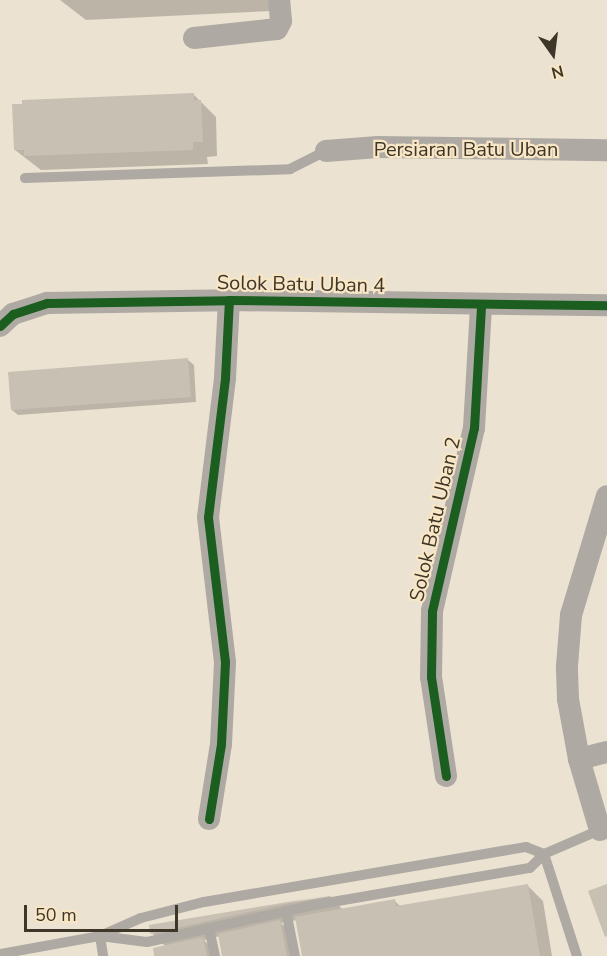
<!DOCTYPE html>
<style>
body{margin:0}
#map{position:relative;width:607px;height:956px;overflow:hidden;background:#ece2d1;font-family:"Nunito Sans",sans-serif}
div>[style]{position:absolute}
[style*='--x']{left:calc(var(--x)*1px);top:calc(var(--y)*1px);width:calc(var(--w)*1px);rotate:calc(var(--a)*1deg)}
.shadow>*{inset:0;background:#0003}
.building>*{inset:0;background:#c8c0b3}
.service>*{height:10px;margin:-5px;padding:0 5px;transform-origin:5px;border-radius:5px;background:#aeaaa3}
.minor>*{height:22px;margin:-11px;padding:0 11px;transform-origin:11px;border-radius:11px;background:#aeaaa3}
.cycleway>*{height:9px;margin:-4.5px;padding:0 4.5px;transform-origin:4.5px;border-radius:4.5px;background:#1b5e20}
span{translate:-50% -50%;white-space:nowrap;text-align:center;line-height:1.15;-webkit-text-stroke:4.5px #f8e6c5;paint-order:stroke}
.street-label{font-size:20px;color:#3d3629}
.north{position:absolute;left:523px;top:24px;width:60px;height:60px;-webkit-text-stroke:4px #f8e6c5;paint-order:stroke;rotate:166deg;font-size:16px;font-weight:700;line-height:24px;text-align:center;color:#3d3629}
.north::after{content:'';display:block;margin:auto;width:21px;height:27px;background:#3d3629;clip-path:polygon(50% 0,100% 100%,50% 72%,0 100%)}
.scale{position:absolute;left:24px;top:905px;width:154px;height:27px;box-sizing:border-box;border:3px solid #3d3629;border-top:0;padding-left:8px;font-size:18px;line-height:21px;white-space:nowrap;color:#3d3629;-webkit-text-stroke:4px #f8e6c5;paint-order:stroke}
</style>
<div id="map">
<div class="shadow">
<i style="clip-path:polygon(60px 0,272px 0,272px 11px,86px 20px)"></i>
<i style="clip-path:polygon(193px 94px,216px 117px,217px 156px,207px 157px,208px 164px,41px 170px,15px 150px)"></i>
<i style="clip-path:polygon(188px 360px,194px 365px,196px 402px,18px 415px,12px 410px)"></i>
<i style="clip-path:polygon(528px 886px,543px 901px,552px 956px,304px 956px,297px 920px,281px 923px,295px 937px,299px 956px,224px 956px,220px 936px,204px 940px,218px 956px,155px 956px,166px 947px,152px 933px,150px 926px,330px 896px,343px 910px,394px 900px,401px 907px)"></i>
</div>
<div class="building">
<i style="clip-path:polygon(194px 93px,194px 100px,201px 100px,203px 142px,193px 142px,193px 150px,24px 156px,24px 150px,14px 150px,12px 104px,22px 104px,22px 100px)"></i>
<i style="clip-path:polygon(188px 358px,191px 397px,11px 410px,8px 372px)"></i>
<i style="clip-path:polygon(528px 884px,540px 956px,302px 956px,295px 917px,395px 899px,396px 906px)"></i>
<i style="clip-path:polygon(607px 884px,607px 936px,605px 937px,588px 891px)"></i>
<i style="clip-path:polygon(330px 895px,307px 899px,150px 934px,149px 925px)"></i>
<i style="clip-path:polygon(280px 920px,287px 956px,222px 956px,218px 934px)"></i>
<i style="clip-path:polygon(203px 937px,207px 956px,154px 956px,153px 948px)"></i>
</div>
<div class="service">
<i style="--x:25;--y:178;--w:265;--a:-1.9"></i>
<i style="--x:290;--y:169;--w:40;--a:-26.6"></i>
<i style="--x:544;--y:854;--w:107;--a:72.1"></i>
<i style="--x:286;--y:911;--w:46;--a:78.7"></i>
<i style="--x:209;--y:928;--w:29;--a:78"></i>
<i style="--x:100;--y:936;--w:47;--a:7.3"></i>
<i style="--x:147;--y:942;--w:166;--a:-12.5"></i>
<i style="--x:309;--y:906;--w:224;--a:-9.8"></i>
<i style="--x:530;--y:868;--w:20;--a:-45"></i>
<i style="--x:544;--y:854;--w:61;--a:-23.2"></i>
<i style="--x:100;--y:936;--w:20;--a:81"></i>
<i style="--x:0;--y:954;--w:102;--a:-10.2"></i>
<i style="--x:100;--y:936;--w:45;--a:-23.7"></i>
<i style="--x:141;--y:918;--w:65;--a:-14.3"></i>
<i style="--x:204;--y:902;--w:327;--a:-9.7"></i>
<i style="--x:526;--y:847;--w:19;--a:21"></i>
</div>
<div class="minor">
<i style="--x:194;--y:38;--w:83;--a:-6.2"></i>
<i style="--x:277;--y:29;--w:9;--a:-63"></i>
<i style="--x:281;--y:21;--w:21;--a:-95"></i>
<i style="--x:326;--y:151;--w:52;--a:-4.4"></i>
<i style="--x:378;--y:147;--w:229;--a:0.8"></i>
<i style="--x:0;--y:326;--w:18;--a:-43"></i>
<i style="--x:13;--y:314;--w:36;--a:-18"></i>
<i style="--x:47;--y:303;--w:182;--a:-0.9"></i>
<i style="--x:229;--y:300;--w:378;--a:0.8"></i>
<i style="--x:579;--y:759;--w:29;--a:-14"></i>
<i style="--x:446;--y:776;--w:100;--a:-98.6"></i>
<i style="--x:431;--y:677;--w:66;--a:-89.1"></i>
<i style="--x:432;--y:611;--w:188;--a:-77.1"></i>
<i style="--x:474;--y:428;--w:123;--a:-86.7"></i>
<i style="--x:209;--y:819;--w:76;--a:-80.9"></i>
<i style="--x:221;--y:744;--w:82;--a:-87.2"></i>
<i style="--x:225;--y:662;--w:146;--a:-96.7"></i>
<i style="--x:208;--y:517;--w:140;--a:-83"></i>
<i style="--x:225;--y:378;--w:78;--a:-87.1"></i>
<i style="--x:600;--y:830;--w:74;--a:-106.5"></i>
<i style="--x:579;--y:759;--w:61;--a:-100.4"></i>
<i style="--x:568;--y:699;--w:33;--a:-92"></i>
<i style="--x:567;--y:666;--w:51;--a:-85.5"></i>
<i style="--x:571;--y:615;--w:124;--a:-73.2"></i>
</div>
<div class="cycleway">
<i style="--x:0;--y:326;--w:18;--a:-43"></i>
<i style="--x:13;--y:314;--w:36;--a:-18"></i>
<i style="--x:47;--y:303;--w:182;--a:-0.9"></i>
<i style="--x:229;--y:300;--w:378;--a:0.8"></i>
<i style="--x:446;--y:776;--w:100;--a:-98.6"></i>
<i style="--x:431;--y:677;--w:66;--a:-89.1"></i>
<i style="--x:432;--y:611;--w:188;--a:-77.1"></i>
<i style="--x:474;--y:428;--w:123;--a:-86.7"></i>
<i style="--x:209;--y:819;--w:76;--a:-80.9"></i>
<i style="--x:221;--y:744;--w:82;--a:-87.2"></i>
<i style="--x:225;--y:662;--w:146;--a:-96.7"></i>
<i style="--x:208;--y:517;--w:140;--a:-83"></i>
<i style="--x:225;--y:378;--w:78;--a:-87.1"></i>
</div>
<div class="street-label">
<span style="left:466px;top:149px">Persiaran Batu Uban</span>
<span style="left:301px;top:284px;rotate:1deg">Solok Batu Uban 4</span>
<span style="left:435px;top:519px;rotate:-77deg">Solok Batu Uban 2</span>
</div>
<div class="north">N</div>
<div class="scale">50 m</div>
</div>
